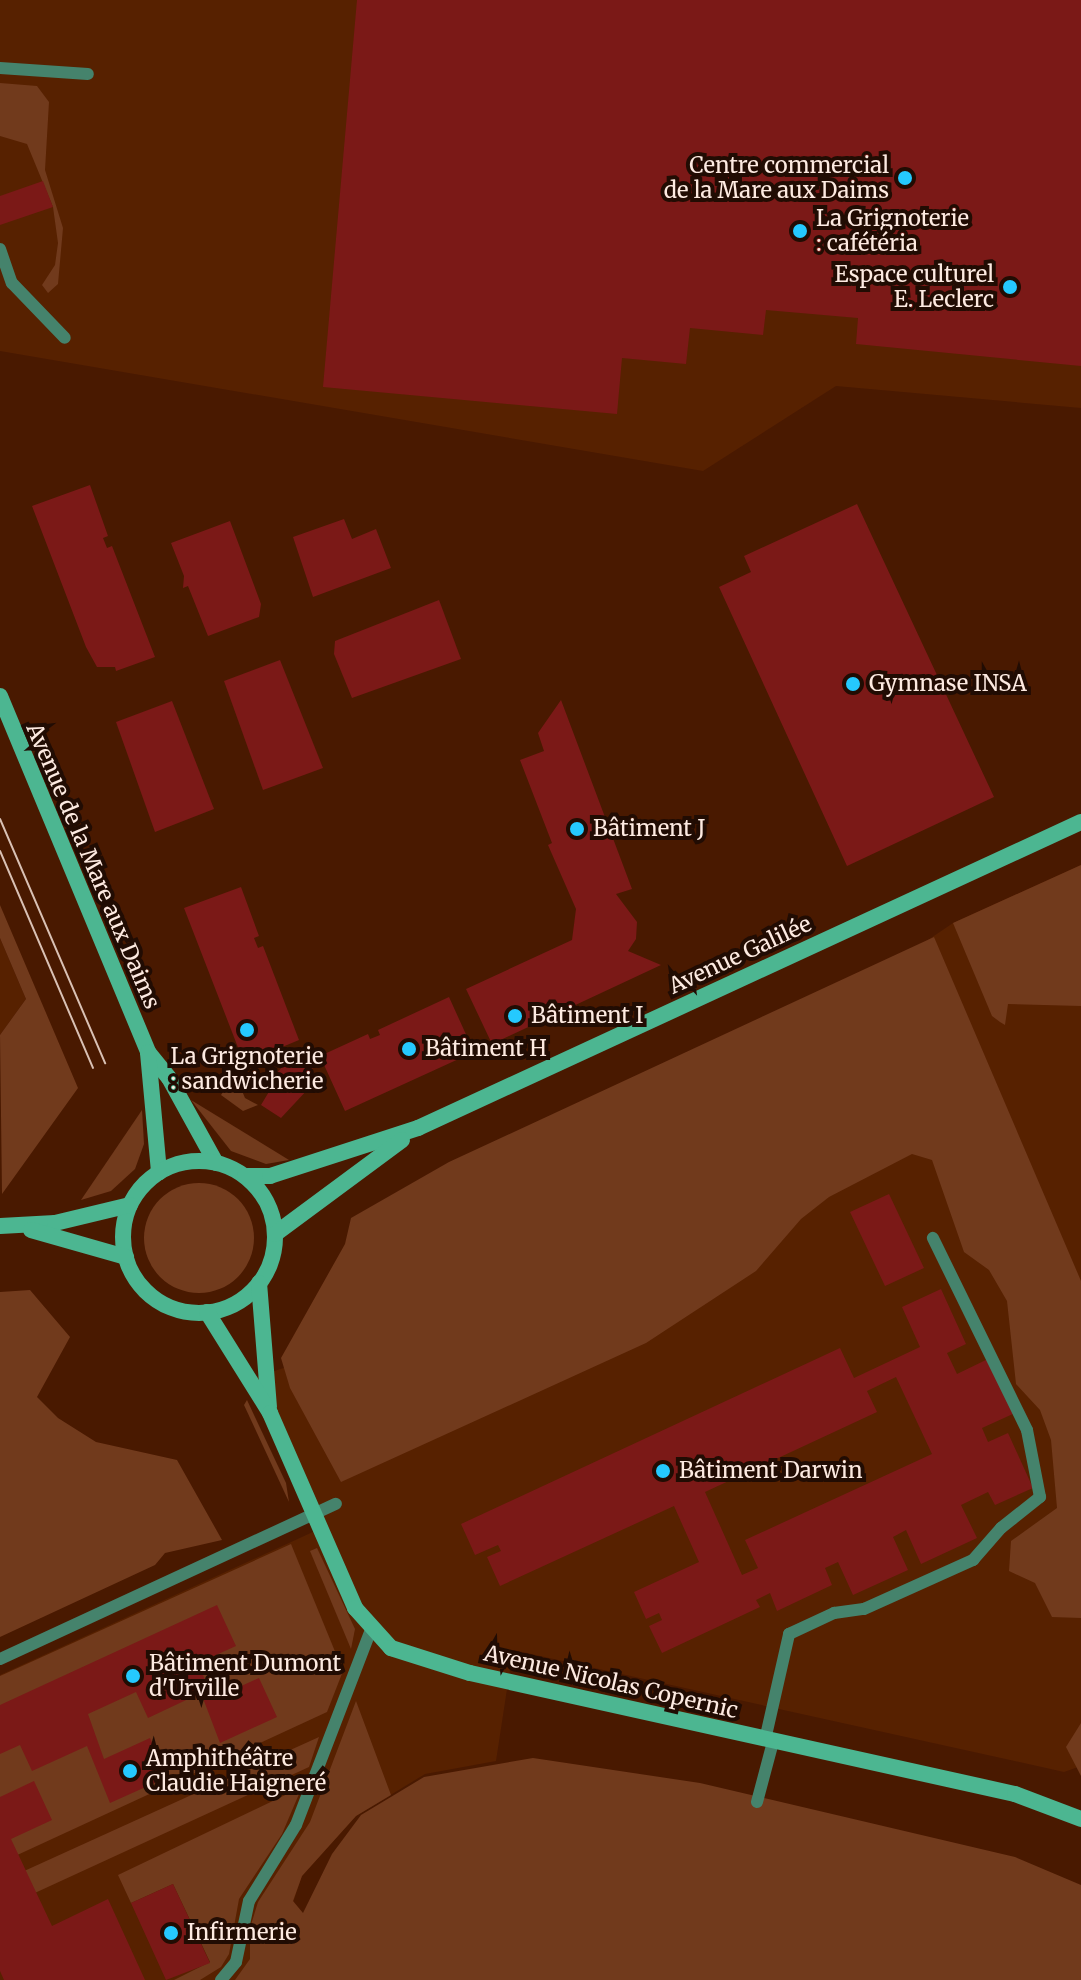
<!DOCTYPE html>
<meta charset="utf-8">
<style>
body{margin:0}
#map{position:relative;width:1081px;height:1980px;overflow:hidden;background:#491900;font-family:Merriweather,serif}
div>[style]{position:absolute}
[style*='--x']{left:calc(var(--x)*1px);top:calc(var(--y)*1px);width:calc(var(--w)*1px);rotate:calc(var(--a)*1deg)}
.built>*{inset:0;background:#572100}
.green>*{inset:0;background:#713a1c}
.round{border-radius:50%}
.building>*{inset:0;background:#7b1917}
.lane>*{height:12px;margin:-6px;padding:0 6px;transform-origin:6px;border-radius:6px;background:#45836c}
.secondary>*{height:16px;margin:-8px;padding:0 8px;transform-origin:8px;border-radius:8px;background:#4cb691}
.secondary>.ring{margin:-8px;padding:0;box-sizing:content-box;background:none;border:16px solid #4cb691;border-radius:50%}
.tram>*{height:2px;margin:-1px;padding:0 1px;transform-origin:1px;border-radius:1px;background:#d9c1b4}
.dots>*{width:22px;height:22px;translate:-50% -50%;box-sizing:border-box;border:4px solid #210c03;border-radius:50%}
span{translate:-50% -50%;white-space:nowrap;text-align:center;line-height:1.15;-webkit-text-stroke:8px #210c03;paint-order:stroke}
.poi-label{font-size:22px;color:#fdeae1}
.right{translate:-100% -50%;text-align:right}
.left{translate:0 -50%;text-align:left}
.street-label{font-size:22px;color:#fdeae1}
</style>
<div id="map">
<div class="built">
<i style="clip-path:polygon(0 0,1081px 0,1081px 408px,836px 386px,703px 471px,0 351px)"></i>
<i style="clip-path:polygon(1081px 865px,1081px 1766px,1064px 1772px,513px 1650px,496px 1761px,425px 1774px,356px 1816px,302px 1876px,267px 1980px,0 1980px,0 1675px,315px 1531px,256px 1377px,308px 1360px,953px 923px)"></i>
<i style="clip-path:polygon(0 938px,26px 999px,0 1035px)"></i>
</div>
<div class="green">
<i style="clip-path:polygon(0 83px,37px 86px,49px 102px,45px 170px,63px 228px,58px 284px,48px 293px,42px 285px,55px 265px,58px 243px,53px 207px,27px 144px,0 136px)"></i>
<i style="clip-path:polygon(1081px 865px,1081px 1006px,1008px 1004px,1005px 1025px,1000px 1022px,992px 1016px,953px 923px)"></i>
<i style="clip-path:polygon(0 905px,78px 1088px,2px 1194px,0 1035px,26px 999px,0 938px)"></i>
<i style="clip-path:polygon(934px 937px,1081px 1281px,1081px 1618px,1052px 1617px,1035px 1583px,1009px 1571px,1011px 1541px,1057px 1508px,1051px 1440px,1040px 1410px,1016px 1384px,1007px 1301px,989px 1270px,964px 1252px,932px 1160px,912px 1154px,829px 1197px,801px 1219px,756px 1271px,646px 1343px,341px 1482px,290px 1388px,281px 1358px,345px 1244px,351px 1218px,449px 1162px)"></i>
<i style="clip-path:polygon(235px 1074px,245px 1098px,258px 1105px,243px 1111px,221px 1095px)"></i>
<i style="clip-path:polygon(191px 1100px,289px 1160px,266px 1164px,231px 1151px)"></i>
<i style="clip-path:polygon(142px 1110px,144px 1144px,135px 1169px,111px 1191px,81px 1200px)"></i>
<i class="round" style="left:144px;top:1183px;width:110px;height:110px"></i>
<i style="clip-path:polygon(30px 1290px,70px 1337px,37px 1397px,58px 1418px,96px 1442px,177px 1460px,222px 1540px,165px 1553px,155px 1565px,0 1637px,0 1292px)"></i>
<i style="clip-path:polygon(247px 1400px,286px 1483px,289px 1502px,244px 1405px)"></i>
<i style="clip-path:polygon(291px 1544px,343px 1671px,327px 1712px,0 1863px,0 1676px)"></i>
<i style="clip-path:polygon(317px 1548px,355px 1629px,351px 1649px,310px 1551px)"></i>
<i style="clip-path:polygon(356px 1701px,391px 1795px,356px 1816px,302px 1876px,293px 1901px,303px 1913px,332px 1854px,361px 1815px,424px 1777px,533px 1758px,700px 1783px,1015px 1857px,1081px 1885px,1081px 1980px,235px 1980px,250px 1959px,250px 1928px,258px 1902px,310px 1822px)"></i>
<i style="clip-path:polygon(1081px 1723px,1081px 1776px,1066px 1747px)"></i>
<i style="clip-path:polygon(319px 1737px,309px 1767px,0 1909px,0 1882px)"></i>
<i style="clip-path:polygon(302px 1787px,282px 1834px,239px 1899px,229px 1954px,221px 1967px,200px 1980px,174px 1980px,210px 1962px,173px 1884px,131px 1903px,118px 1875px)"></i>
</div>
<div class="building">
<i style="clip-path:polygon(357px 0,1081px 0,1081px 366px,856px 344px,858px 318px,766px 310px,763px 335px,690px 328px,686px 364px,622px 358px,617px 414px,323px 387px)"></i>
<i style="clip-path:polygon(43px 181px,53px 207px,0 225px,0 196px)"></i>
<i style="clip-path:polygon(90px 485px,108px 536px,103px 538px,107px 548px,112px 546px,155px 657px,116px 671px,115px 667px,97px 667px,86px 647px,32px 506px)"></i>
<i style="clip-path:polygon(857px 504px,994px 797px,847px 866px,719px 587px,751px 572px,744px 556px)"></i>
<i style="clip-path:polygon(344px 519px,352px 539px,376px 529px,391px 568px,313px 597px,293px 537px)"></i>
<i style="clip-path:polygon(230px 521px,261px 604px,259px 617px,208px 636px,188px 586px,183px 588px,184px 576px,171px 543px)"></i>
<i style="clip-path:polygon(439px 600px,461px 659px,352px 698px,334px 654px,335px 641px)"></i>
<i style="clip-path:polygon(280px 660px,323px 768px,263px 790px,224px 681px)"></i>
<i style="clip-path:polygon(561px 700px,632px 889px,616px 894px,637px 922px,636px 939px,628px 951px,661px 965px,492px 1044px,466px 989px,572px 940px,576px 909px,548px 845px,552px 843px,520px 760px,544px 751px,538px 733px)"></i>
<i style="clip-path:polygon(172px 701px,214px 809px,155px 832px,116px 722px)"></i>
<i style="clip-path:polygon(241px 887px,259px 936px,254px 938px,258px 948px,263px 946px,299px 1040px,244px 1063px,184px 908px)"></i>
<i style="clip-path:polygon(449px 997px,474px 1052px,345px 1111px,320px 1056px,368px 1034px,370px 1039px,380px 1035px,378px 1030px)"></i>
<i style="clip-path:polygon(299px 1047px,318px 1060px,303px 1083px,309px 1088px,281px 1118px,261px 1105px,270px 1090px,265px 1087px)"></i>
<i style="clip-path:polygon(889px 1194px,924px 1268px,885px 1286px,850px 1212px)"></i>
<i style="clip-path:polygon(evenodd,941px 1289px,966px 1344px,947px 1353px,957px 1374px,990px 1358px,1015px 1413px,982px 1428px,988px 1442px,1008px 1433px,1033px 1488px,995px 1505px,988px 1492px,961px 1505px,977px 1538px,921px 1564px,906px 1530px,893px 1537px,908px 1570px,853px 1595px,838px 1562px,825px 1568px,832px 1585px,777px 1611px,770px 1593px,756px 1600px,760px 1607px,662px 1653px,649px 1626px,662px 1620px,659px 1613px,646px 1619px,634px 1592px,699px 1562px,674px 1506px,500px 1586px,487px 1557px,501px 1551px,498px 1545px,475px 1555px,461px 1524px,840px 1348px,854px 1378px,920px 1347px,902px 1307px,941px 1289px,896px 1377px,932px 1454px,745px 1540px,758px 1568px,742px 1575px,705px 1492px,877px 1412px,867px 1391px,896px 1377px)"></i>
<i style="clip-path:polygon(217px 1605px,236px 1646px,198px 1663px,213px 1699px,259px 1678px,277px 1717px,220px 1743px,201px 1693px,148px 1718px,136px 1692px,88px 1714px,104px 1759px,150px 1738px,168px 1777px,110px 1803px,87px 1746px,32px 1771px,20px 1745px,0 1754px,0 1705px)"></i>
<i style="clip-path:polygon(34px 1781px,52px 1820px,11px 1839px,52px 1926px,108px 1899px,145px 1980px,4px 1980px,0 1971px,0 1797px)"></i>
<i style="clip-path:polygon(173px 1884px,210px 1963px,166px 1980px,131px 1903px)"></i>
</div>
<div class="lane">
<i style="--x:0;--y:68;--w:88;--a:3.9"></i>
<i style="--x:0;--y:249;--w:36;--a:71"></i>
<i style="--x:12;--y:283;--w:76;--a:46.1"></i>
<i style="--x:0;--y:1659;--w:370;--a:-24.8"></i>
<i style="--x:765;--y:1740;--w:109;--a:-77.2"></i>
<i style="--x:789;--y:1634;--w:50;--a:-25"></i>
<i style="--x:834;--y:1613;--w:30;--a:-8"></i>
<i style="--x:864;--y:1609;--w:120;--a:-24.2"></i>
<i style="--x:973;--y:1560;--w:43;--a:-48.8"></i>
<i style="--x:1001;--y:1528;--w:50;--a:-38.5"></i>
<i style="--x:1040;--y:1497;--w:68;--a:-101"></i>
<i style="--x:1027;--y:1430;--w:214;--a:-116.1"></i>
<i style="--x:757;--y:1802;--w:62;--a:-75.1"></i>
<i style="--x:221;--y:1980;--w:23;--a:-50"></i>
<i style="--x:236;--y:1962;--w:62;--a:-78"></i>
<i style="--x:249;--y:1901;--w:89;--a:-58.3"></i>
<i style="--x:296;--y:1825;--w:209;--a:-69"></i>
</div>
<div class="secondary">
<i style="--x:0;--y:696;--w:386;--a:67.4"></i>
<i style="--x:148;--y:1052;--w:33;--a:51"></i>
<i style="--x:169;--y:1078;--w:97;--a:61.1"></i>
<i style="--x:148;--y:1053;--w:120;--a:84.7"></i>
<i class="ring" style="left:123px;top:1161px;width:136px;height:136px"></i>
<i style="--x:245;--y:1176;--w:25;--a:0"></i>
<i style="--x:270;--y:1176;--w:156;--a:-18"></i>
<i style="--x:418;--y:1128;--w:730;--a:-24.78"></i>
<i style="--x:0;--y:1226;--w:55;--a:-3.1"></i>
<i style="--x:55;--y:1223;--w:77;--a:-13.5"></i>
<i style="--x:31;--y:1230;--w:99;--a:15.9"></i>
<i style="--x:275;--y:1234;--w:158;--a:-36.5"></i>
<i style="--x:259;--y:1283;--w:124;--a:85.4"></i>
<i style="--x:207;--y:1312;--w:119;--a:58"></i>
<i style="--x:270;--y:1413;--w:213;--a:66.4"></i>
<i style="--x:355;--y:1608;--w:54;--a:48"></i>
<i style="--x:391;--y:1648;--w:83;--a:17.6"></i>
<i style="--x:470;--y:1673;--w:558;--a:12.52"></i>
<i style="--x:1015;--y:1794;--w:71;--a:20.7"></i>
</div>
<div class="tram">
<i style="--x:0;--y:819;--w:266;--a:66.7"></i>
<i style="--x:0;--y:851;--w:236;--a:66.8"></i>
</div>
<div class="dots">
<i style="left:905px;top:178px;background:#25c9fe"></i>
<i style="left:800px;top:231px;background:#25c9fe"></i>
<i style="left:1010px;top:287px;background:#25c9fe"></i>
<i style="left:853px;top:684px;background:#25c9fe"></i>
<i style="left:577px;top:829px;background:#25c9fe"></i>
<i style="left:515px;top:1016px;background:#25c9fe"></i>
<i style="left:247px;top:1030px;background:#25c9fe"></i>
<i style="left:409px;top:1049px;background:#25c9fe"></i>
<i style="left:663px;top:1471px;background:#25c9fe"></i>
<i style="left:133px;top:1676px;background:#25c9fe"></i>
<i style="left:130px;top:1771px;background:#25c9fe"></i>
<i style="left:171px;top:1933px;background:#25c9fe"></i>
</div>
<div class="poi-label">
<span class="right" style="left:889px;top:178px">Centre commercial<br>de la Mare aux Daims</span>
<span class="left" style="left:816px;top:231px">La Grignoterie<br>: cafétéria</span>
<span class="right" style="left:994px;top:287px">Espace culturel<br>E. Leclerc</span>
<span class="left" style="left:869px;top:684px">Gymnase INSA</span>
<span class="left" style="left:593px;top:829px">Bâtiment J</span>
<span class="left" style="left:531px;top:1016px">Bâtiment I</span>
<span class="left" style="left:425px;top:1049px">Bâtiment H</span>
<span style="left:247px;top:1069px">La Grignoterie<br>: sandwicherie</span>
<span class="left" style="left:679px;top:1471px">Bâtiment Darwin</span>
<span class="left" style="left:149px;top:1676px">Bâtiment Dumont<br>d'Urville</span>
<span class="left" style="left:146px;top:1771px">Amphithéâtre<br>Claudie Haigneré</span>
<span class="left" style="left:187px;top:1933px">Infirmerie</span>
</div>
<div class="street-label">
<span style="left:93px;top:866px;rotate:67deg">Avenue de la Mare aux Daims</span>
<span style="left:740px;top:955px;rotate:-25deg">Avenue Galilée</span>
<span style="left:611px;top:1682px;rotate:13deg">Avenue Nicolas Copernic</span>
</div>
</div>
